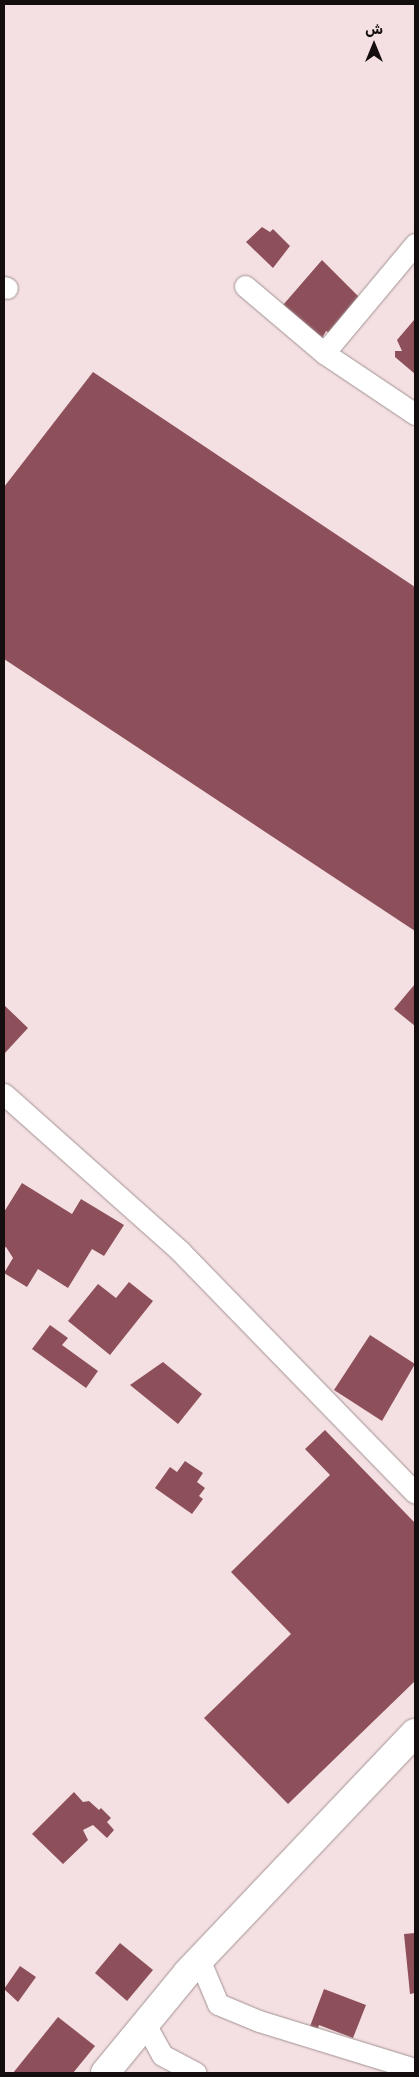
<!DOCTYPE html>
<meta charset="utf-8">
<style>
body{margin:0}
#map{position:relative;width:419px;height:2077px;overflow:hidden;background:#f4e0e2;font-family:Rubik,Cairo,sans-serif}
div>[style]{position:absolute}
[style*='--x']{left:calc(var(--x)*1px);top:calc(var(--y)*1px);width:calc(var(--w)*1px);rotate:calc(var(--a)*1deg)}
.building>*{inset:0;background:#8d505a}
.roads{filter:drop-shadow(0 0 1px #a39193) drop-shadow(0 0 1px #a39193)}
.street>*{height:21px;margin:-10.5px;padding:0 10.5px;transform-origin:10.5px;border-radius:10.5px;background:#fff}
.secondary>*{height:28px;margin:-14px;padding:0 14px;transform-origin:14px;border-radius:14px;background:#fff}
span{translate:-50% -50%;white-space:nowrap;text-align:center;line-height:1.15;-webkit-text-stroke:4px #f4e0e2;paint-order:stroke}
.frame{position:absolute;inset:0;border:5px solid #150e0f;pointer-events:none}
.north{position:absolute;left:349px;top:20px;width:50px;height:50px;-webkit-text-stroke:4px #f4e0e2;paint-order:stroke;rotate:0deg;font-size:14px;font-weight:700;line-height:20px;text-align:center;color:#150e0f}
.north::after{content:'';display:block;margin:auto;width:18px;height:22px;background:#150e0f;clip-path:polygon(50% 0,100% 100%,50% 72%,0 100%)}
</style>
<div id="map">
<div class="building">
<i style="clip-path:polygon(262px 227px,270px 232px,273px 229px,290px 246px,273px 268px,246px 242px)"></i>
<i style="clip-path:polygon(322px 260px,361px 299px,331px 334px,326px 331px,321px 340px,283px 305px)"></i>
<i style="clip-path:polygon(414px 320px,415px 321px,415px 374px,395px 357px,395px 351px,402px 351px,397px 340px)"></i>
<i style="clip-path:polygon(93px 372px,415px 587px,415px 931px,4px 659px,4px 487px)"></i>
<i style="clip-path:polygon(415px 984px,415px 1026px,394px 1009px)"></i>
<i style="clip-path:polygon(4px 1005px,28px 1028px,4px 1054px)"></i>
<i style="clip-path:polygon(22px 1183px,72px 1214px,81px 1199px,124px 1225px,104px 1256px,92px 1249px,68px 1288px,38px 1269px,27px 1287px,4px 1273px,13px 1258px,6px 1247px,4px 1248px,4px 1212px)"></i>
<i style="clip-path:polygon(129px 1282px,153px 1301px,110px 1355px,68px 1321px,98px 1284px,116px 1298px)"></i>
<i style="clip-path:polygon(50px 1325px,68px 1338px,62px 1345px,98px 1371px,86px 1388px,32px 1349px)"></i>
<i style="clip-path:polygon(370px 1335px,415px 1364px,382px 1421px,334px 1390px)"></i>
<i style="clip-path:polygon(163px 1362px,202px 1394px,178px 1424px,130px 1385px)"></i>
<i style="clip-path:polygon(325px 1430px,415px 1523px,415px 1681px,288px 1804px,204px 1718px,291px 1634px,231px 1572px,330px 1475px,305px 1449px)"></i>
<i style="clip-path:polygon(185px 1461px,203px 1473px,197px 1482px,205px 1488px,199px 1496px,203px 1499px,192px 1514px,155px 1488px,170px 1467px,177px 1472px)"></i>
<i style="clip-path:polygon(74px 1792px,83px 1802px,89px 1801px,99px 1810px,101px 1808px,111px 1818px,107px 1822px,114px 1830px,107px 1838px,93px 1825px,83px 1830px,88px 1840px,63px 1864px,32px 1834px)"></i>
<i style="clip-path:polygon(415px 1933px,415px 1993px,410px 1994px,404px 1934px)"></i>
<i style="clip-path:polygon(120px 1943px,153px 1970px,127px 2001px,95px 1973px)"></i>
<i style="clip-path:polygon(20px 1966px,36px 1977px,18px 2002px,4px 1989px)"></i>
<i style="clip-path:polygon(324px 1989px,366px 2005px,353px 2038px,319px 2025px,317px 2031px,309px 2029px)"></i>
<i style="clip-path:polygon(58px 2017px,95px 2046px,73px 2073px,13px 2073px)"></i>
</div>
<div class="roads">
<div class="street">
<i style="--x:245;--y:286;--w:104;--a:40.3"></i>
<i style="--x:324;--y:353;--w:110;--a:33.8"></i>
<i style="--x:4;--y:287;--w:3;--a:18"></i>
<i style="--x:324;--y:353;--w:142;--a:-50.1"></i>
<i style="--x:4;--y:1094;--w:236;--a:41.7"></i>
<i style="--x:180;--y:1251;--w:337;--a:45.8"></i>
<i style="--x:199;--y:1959;--w:49;--a:67.1"></i>
<i style="--x:218;--y:2004;--w:44;--a:22.5"></i>
<i style="--x:259;--y:2021;--w:163;--a:17.1"></i>
<i style="--x:145;--y:2024;--w:35;--a:61"></i>
<i style="--x:162;--y:2055;--w:38;--a:28"></i>
</div>
<div class="secondary">
<i style="--x:105;--y:2073;--w:129;--a:-50.6"></i>
<i style="--x:187;--y:1973;--w:331;--a:-46.5"></i>
</div>
</div>
<div class="frame"></div>
<div class="north">ش</div>
</div>
